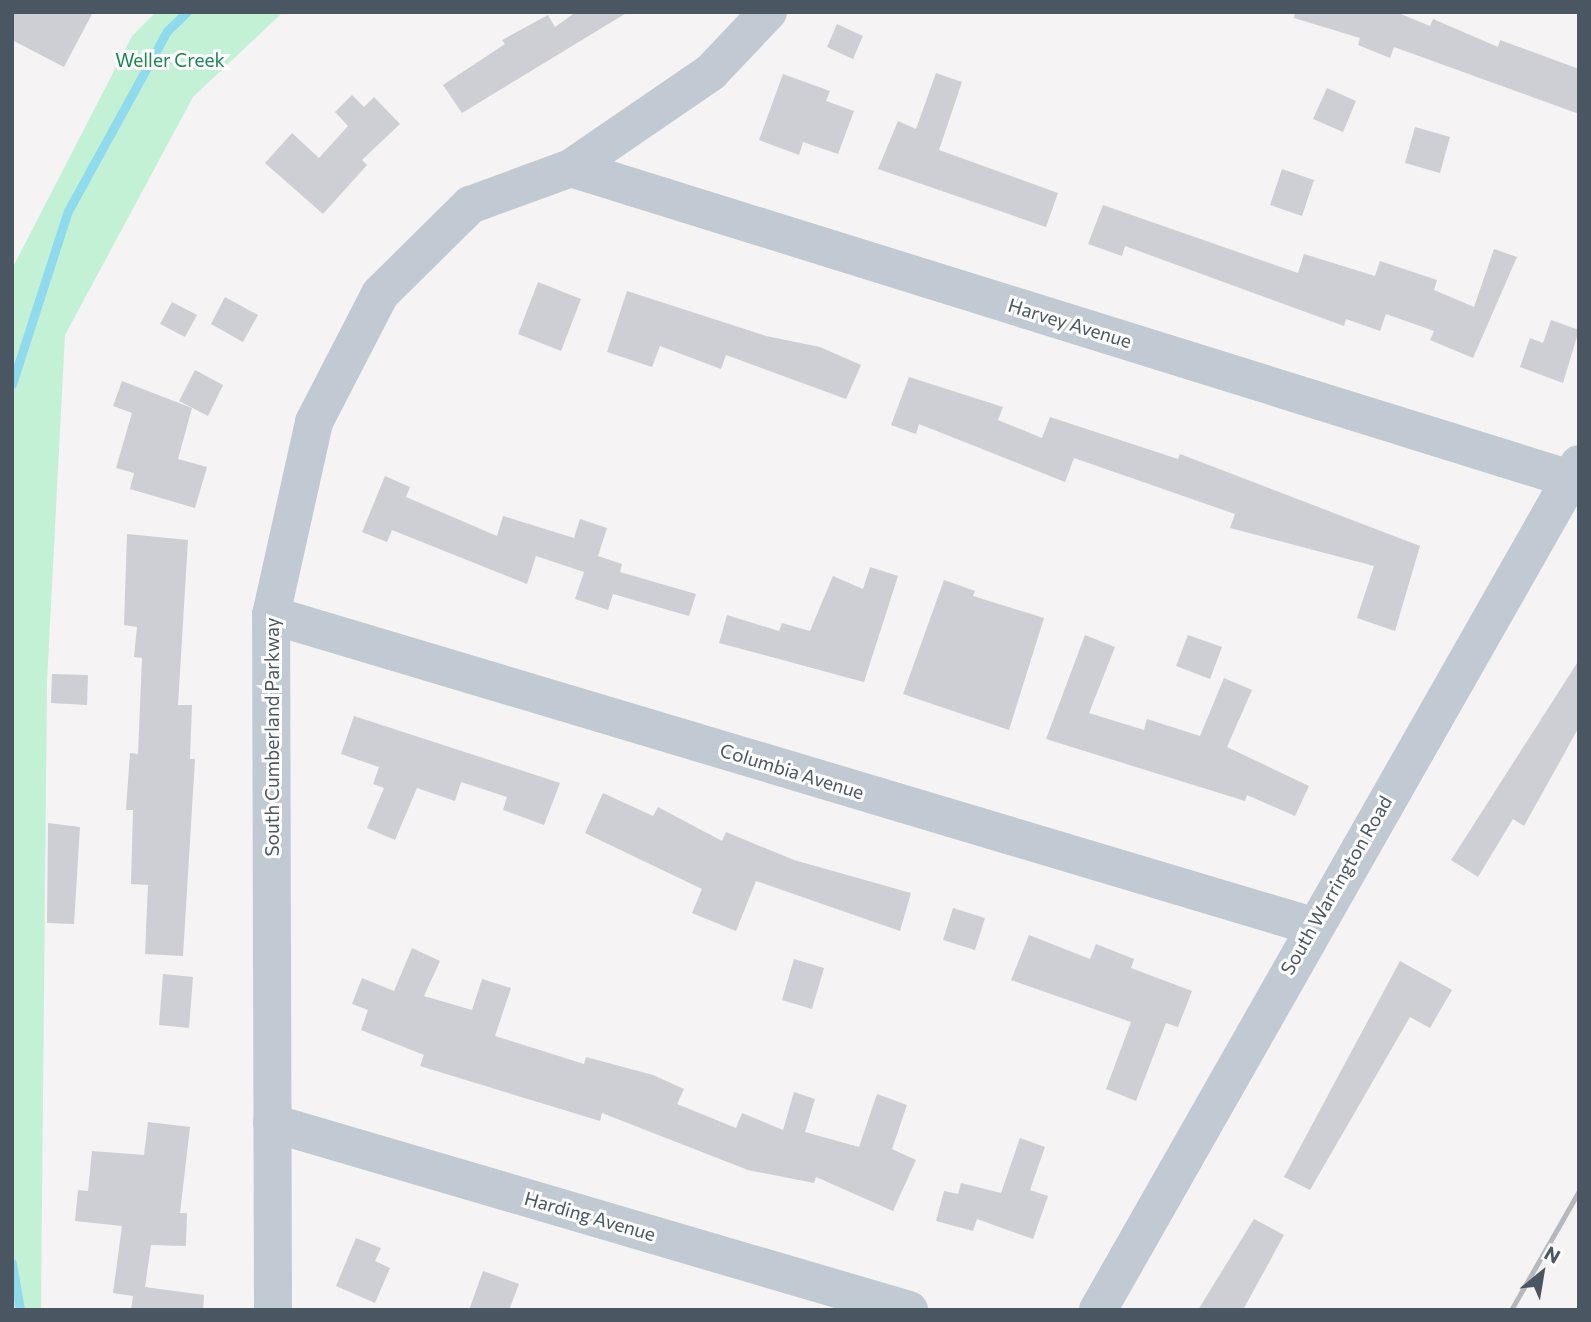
<!DOCTYPE html>
<style>
body{margin:0}
#map{position:relative;width:1591px;height:1322px;overflow:hidden;background:#f5f3f3;font-family:Commissioner,sans-serif}
div>[style]{position:absolute}
[style*='--x']{left:calc(var(--x)*1px);top:calc(var(--y)*1px);width:calc(var(--w)*1px);rotate:calc(var(--a)*1deg)}
.green>*{inset:0;background:#c3f1d5}
.stream>*{height:9px;margin:-4.5px;padding:0 4.5px;transform-origin:4.5px;border-radius:4.5px;background:#90daee}
.building>*{inset:0;background:#cdcfd5}
.minor>*{height:38px;margin:-19px;padding:0 19px;transform-origin:19px;border-radius:19px;background:#c1cad2}
.rail>*{height:5px;margin:-2.5px;padding:0 2.5px;transform-origin:2.5px;border-radius:2.5px;background:#b5b8bd}
span{translate:-50% -50%;white-space:nowrap;text-align:center;line-height:1.15;-webkit-text-stroke:6px #fff;paint-order:stroke}
.park-label{font-size:19px;color:#17864f}
.street-label{font-size:19px;color:#4a5661}
.frame{position:absolute;inset:0;border:14px solid #4a5661;pointer-events:none}
.north{position:absolute;left:1507px;top:1238px;width:70px;height:70px;-webkit-text-stroke:5px #fff;paint-order:stroke;rotate:30deg;font-size:19px;font-weight:700;line-height:28px;text-align:center;color:#4a5661}
.north::after{content:'';display:block;margin:auto;width:24px;height:32px;background:#4a5661;clip-path:polygon(50% 0,100% 100%,50% 72%,0 100%)}
</style>
<div id="map">
<div class="green">
<i style="clip-path:polygon(156px 12px,283px 12px,193px 97px,65px 335px,47px 681px,41px 1310px,12px 1310px,12px 269px,132px 36px)"></i>
</div>
<div class="stream">
<i style="--x:12;--y:384;--w:182;--a:-72.1"></i>
<i style="--x:68;--y:211;--w:205;--a:-61.2"></i>
<i style="--x:167;--y:31;--w:28;--a:-44"></i>
<i style="--x:12;--y:1263;--w:48;--a:80.3"></i>
</div>
<div class="building">
<i style="clip-path:polygon(12px 12px,93px 12px,64px 67px,12px 40px)"></i>
<i style="clip-path:polygon(576px 12px,628px 12px,462px 113px,443px 85px,505px 44px,502px 40px,548px 15px,555px 27px)"></i>
<i style="clip-path:polygon(1295px 12px,1396px 12px,1430px 26px,1433px 19px,1498px 47px,1500px 40px,1579px 69px,1579px 114px,1394px 47px,1390px 58px,1358px 45px,1360px 38px,1294px 18px)"></i>
<i style="clip-path:polygon(837px 24px,863px 36px,853px 59px,827px 47px)"></i>
<i style="clip-path:polygon(936px 73px,962px 82px,939px 150px,1058px 193px,1046px 227px,878px 169px,898px 121px,916px 129px)"></i>
<i style="clip-path:polygon(783px 74px,830px 91px,826px 101px,854px 111px,838px 154px,803px 142px,799px 155px,759px 140px)"></i>
<i style="clip-path:polygon(1327px 88px,1356px 101px,1343px 132px,1313px 119px)"></i>
<i style="clip-path:polygon(352px 95px,364px 107px,374px 97px,400px 124px,362px 160px,367px 165px,323px 214px,265px 163px,292px 133px,319px 158px,348px 126px,335px 112px)"></i>
<i style="clip-path:polygon(1415px 127px,1450px 137px,1440px 173px,1405px 163px)"></i>
<i style="clip-path:polygon(1282px 169px,1314px 180px,1302px 216px,1270px 205px)"></i>
<i style="clip-path:polygon(1103px 205px,1298px 273px,1304px 254px,1375px 276px,1380px 261px,1437px 280px,1434px 290px,1474px 307px,1494px 249px,1517px 257px,1473px 358px,1430px 340px,1434px 331px,1386px 314px,1380px 331px,1346px 319px,1344px 326px,1125px 246px,1122px 256px,1088px 244px)"></i>
<i style="clip-path:polygon(538px 282px,581px 299px,561px 351px,518px 334px)"></i>
<i style="clip-path:polygon(627px 291px,766px 336px,820px 347px,861px 365px,846px 399px,726px 355px,721px 369px,660px 346px,652px 367px,607px 352px)"></i>
<i style="clip-path:polygon(225px 297px,258px 315px,243px 342px,211px 324px)"></i>
<i style="clip-path:polygon(172px 302px,197px 315px,185px 337px,160px 324px)"></i>
<i style="clip-path:polygon(1551px 320px,1579px 330px,1563px 383px,1520px 367px,1530px 338px,1543px 343px)"></i>
<i style="clip-path:polygon(195px 370px,223px 385px,208px 416px,179px 401px)"></i>
<i style="clip-path:polygon(909px 377px,1003px 407px,998px 420px,1042px 438px,1050px 417px,1178px 459px,1180px 454px,1420px 546px,1395px 631px,1357px 618px,1374px 566px,1230px 528px,1235px 514px,1074px 458px,1065px 482px,919px 424px,916px 434px,891px 425px)"></i>
<i style="clip-path:polygon(122px 381px,192px 408px,178px 459px,207px 467px,195px 508px,130px 489px,134px 473px,116px 468px,132px 413px,113px 406px)"></i>
<i style="clip-path:polygon(385px 476px,410px 487px,406px 497px,497px 536px,503px 516px,574px 538px,580px 519px,607px 528px,598px 556px,622px 564px,620px 572px,696px 594px,689px 616px,613px 594px,608px 610px,575px 599px,584px 572px,536px 556px,527px 584px,392px 530px,387px 542px,362px 532px)"></i>
<i style="clip-path:polygon(127px 534px,188px 540px,178px 705px,192px 705px,190px 759px,195px 759px,183px 956px,145px 954px,148px 885px,131px 884px,133px 810px,126px 810px,130px 753px,138px 754px,142px 658px,134px 657px,137px 627px,124px 625px)"></i>
<i style="clip-path:polygon(870px 567px,898px 576px,864px 682px,719px 643px,727px 615px,779px 631px,782px 623px,810px 631px,833px 576px,863px 589px)"></i>
<i style="clip-path:polygon(944px 580px,975px 591px,973px 596px,1044px 618px,1009px 730px,903px 694px)"></i>
<i style="clip-path:polygon(1085px 635px,1115px 647px,1089px 713px,1144px 730px,1147px 719px,1200px 736px,1224px 678px,1252px 690px,1227px 747px,1309px 786px,1295px 816px,1247px 795px,1245px 801px,1046px 739px)"></i>
<i style="clip-path:polygon(1188px 635px,1222px 647px,1210px 679px,1176px 666px)"></i>
<i style="clip-path:polygon(1579px 660px,1579px 727px,1524px 826px,1513px 819px,1478px 877px,1451px 860px)"></i>
<i style="clip-path:polygon(52px 674px,88px 675px,87px 705px,51px 703px)"></i>
<i style="clip-path:polygon(354px 716px,560px 783px,544px 825px,503px 810px,507px 797px,461px 782px,455px 801px,417px 788px,395px 840px,367px 828px,384px 788px,373px 784px,379px 767px,341px 754px)"></i>
<i style="clip-path:polygon(603px 793px,653px 816px,658px 807px,722px 841px,726px 832px,794px 860px,911px 893px,900px 931px,756px 881px,736px 931px,692px 913px,702px 889px,585px 833px)"></i>
<i style="clip-path:polygon(48px 823px,80px 827px,74px 924px,47px 923px)"></i>
<i style="clip-path:polygon(953px 908px,985px 918px,975px 950px,943px 940px)"></i>
<i style="clip-path:polygon(1029px 935px,1090px 959px,1096px 944px,1134px 959px,1131px 968px,1192px 991px,1178px 1027px,1166px 1023px,1136px 1101px,1106px 1089px,1131px 1022px,1011px 980px)"></i>
<i style="clip-path:polygon(412px 948px,440px 961px,424px 996px,472px 1010px,482px 979px,511px 988px,495px 1036px,584px 1064px,586px 1057px,653px 1075px,684px 1089px,677px 1104px,736px 1128px,742px 1113px,783px 1130px,794px 1092px,815px 1099px,805px 1132px,859px 1147px,877px 1094px,907px 1105px,892px 1149px,916px 1160px,893px 1211px,816px 1177px,814px 1183px,748px 1170px,602px 1113px,600px 1121px,420px 1066px,424px 1055px,361px 1030px,368px 1010px,352px 1004px,362px 978px,394px 991px)"></i>
<i style="clip-path:polygon(794px 959px,824px 968px,812px 1009px,782px 1000px)"></i>
<i style="clip-path:polygon(1400px 961px,1452px 990px,1430px 1028px,1410px 1017px,1310px 1190px,1284px 1177px)"></i>
<i style="clip-path:polygon(163px 974px,193px 977px,189px 1028px,159px 1025px)"></i>
<i style="clip-path:polygon(148px 1122px,190px 1127px,180px 1213px,187px 1213px,186px 1246px,151px 1245px,145px 1287px,204px 1295px,203px 1310px,131px 1310px,133px 1296px,113px 1293px,122px 1226px,75px 1221px,78px 1190px,88px 1191px,92px 1151px,144px 1155px)"></i>
<i style="clip-path:polygon(1020px 1138px,1045px 1147px,1030px 1190px,1048px 1196px,1033px 1239px,977px 1219px,973px 1231px,936px 1221px,944px 1191px,958px 1194px,961px 1183px,1001px 1193px)"></i>
<i style="clip-path:polygon(1254px 1219px,1284px 1235px,1243px 1310px,1198px 1310px)"></i>
<i style="clip-path:polygon(356px 1238px,381px 1248px,375px 1261px,390px 1268px,375px 1303px,336px 1286px)"></i>
<i style="clip-path:polygon(483px 1271px,519px 1284px,509px 1310px,469px 1310px)"></i>
</div>
<div class="minor">
<i style="--x:571;--y:168;--w:1046;--a:17.29"></i>
<i style="--x:271;--y:615;--w:1086;--a:16.63"></i>
<i style="--x:272;--y:1123;--w:664;--a:16.36"></i>
<i style="--x:273;--y:1310;--w:695;--a:-90.16"></i>
<i style="--x:271;--y:615;--w:198;--a:-77.4"></i>
<i style="--x:314;--y:422;--w:144;--a:-62.7"></i>
<i style="--x:380;--y:294;--w:127;--a:-44.7"></i>
<i style="--x:470;--y:205;--w:108;--a:-20.1"></i>
<i style="--x:571;--y:168;--w:170;--a:-34.4"></i>
<i style="--x:711;--y:72;--w:83;--a:-46.5"></i>
<i style="--x:1098;--y:1310;--w:973;--a:-60.38"></i>
</div>
<div class="rail">
<i style="--x:1511;--y:1310;--w:137;--a:-60.3"></i>
</div>
<div class="park-label">
<span style="left:170px;top:60px">Weller Creek</span>
</div>
<div class="street-label">
<span style="left:1070px;top:323px;rotate:17deg">Harvey Avenue</span>
<span style="left:272px;top:737px;rotate:-90deg">South Cumberland Parkway</span>
<span style="left:792px;top:771px;rotate:17deg">Columbia Avenue</span>
<span style="left:1336px;top:885px;rotate:-60deg">South Warrington Road</span>
<span style="left:590px;top:1216px;rotate:16deg">Harding Avenue</span>
</div>
<div class="frame"></div>
<div class="north">N</div>
</div>
